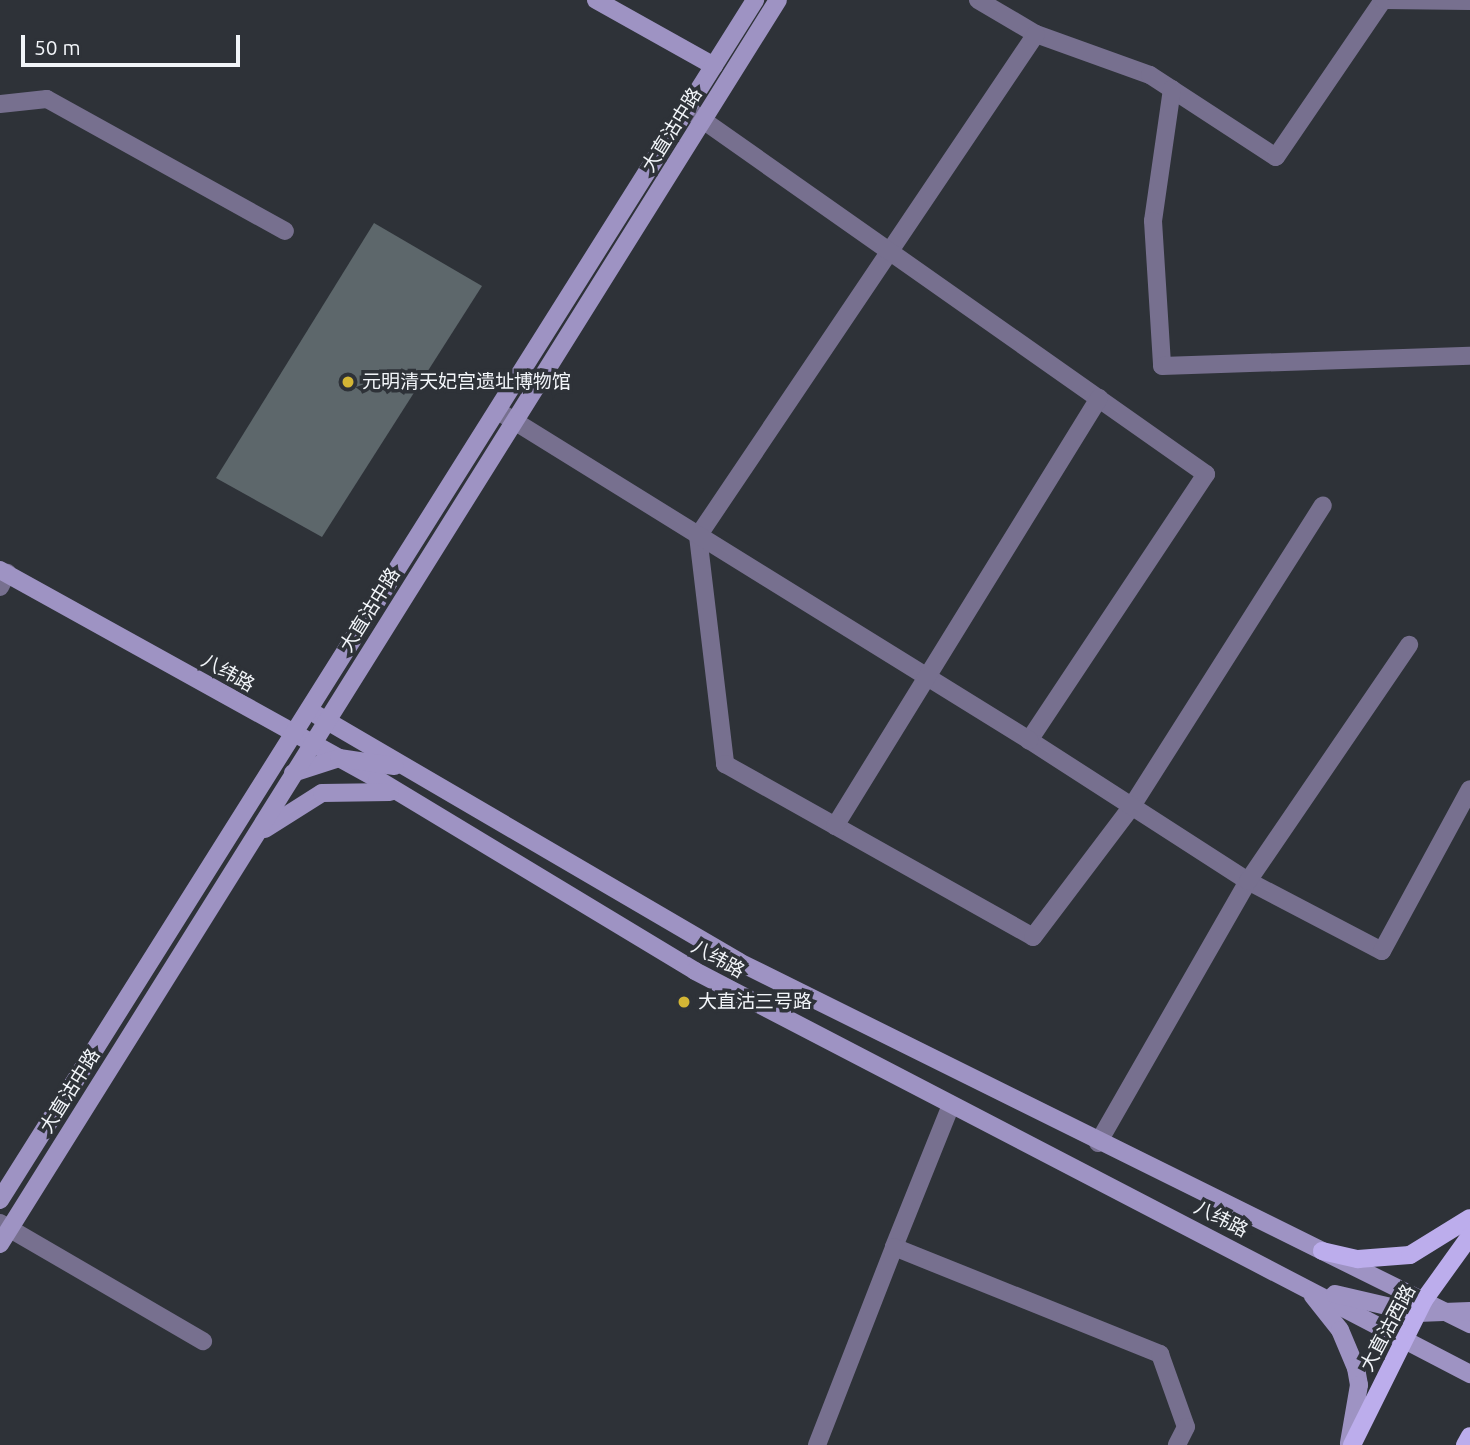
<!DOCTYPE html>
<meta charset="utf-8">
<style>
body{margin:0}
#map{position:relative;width:1470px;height:1445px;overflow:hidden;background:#2e3238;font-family:Ubuntu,"Noto Sans SC",sans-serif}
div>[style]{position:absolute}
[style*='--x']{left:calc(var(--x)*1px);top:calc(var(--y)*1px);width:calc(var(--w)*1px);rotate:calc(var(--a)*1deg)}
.building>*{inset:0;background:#5d676b}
.street>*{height:18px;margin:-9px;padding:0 9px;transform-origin:9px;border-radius:9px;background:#77708f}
.secondary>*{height:18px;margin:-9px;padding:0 9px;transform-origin:9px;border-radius:9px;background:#9e93c3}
.primary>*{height:18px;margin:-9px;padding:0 9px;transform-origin:9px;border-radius:9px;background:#bcadec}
.dots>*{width:19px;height:19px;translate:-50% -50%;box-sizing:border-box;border:4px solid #2e3238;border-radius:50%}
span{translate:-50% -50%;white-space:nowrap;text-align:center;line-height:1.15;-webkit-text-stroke:7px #2e3238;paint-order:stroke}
.street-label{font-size:19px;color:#f2f5f9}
.poi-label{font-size:19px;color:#f2f5f9}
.left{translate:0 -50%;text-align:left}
.scale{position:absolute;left:21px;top:35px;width:219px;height:32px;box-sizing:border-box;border:4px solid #f2f5f9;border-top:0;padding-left:9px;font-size:21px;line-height:24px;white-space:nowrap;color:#f2f5f9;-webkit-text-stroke:5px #2e3238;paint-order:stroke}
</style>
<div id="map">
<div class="building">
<i style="clip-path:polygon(374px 223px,482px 286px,322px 537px,216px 478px)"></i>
</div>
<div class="street">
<i style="--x:978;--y:0;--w:67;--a:30.4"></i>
<i style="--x:1036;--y:34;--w:121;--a:19.8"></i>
<i style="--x:1150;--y:75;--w:150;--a:33.1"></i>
<i style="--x:1276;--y:157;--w:190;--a:-55.7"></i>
<i style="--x:1383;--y:0;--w:87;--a:0.7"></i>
<i style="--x:1036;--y:34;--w:605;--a:123.95"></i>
<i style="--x:698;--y:536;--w:230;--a:83.2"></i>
<i style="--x:725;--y:764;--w:353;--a:29.3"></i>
<i style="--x:1033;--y:937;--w:164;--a:-52.9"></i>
<i style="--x:1132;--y:806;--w:356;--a:-57.6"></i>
<i style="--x:1172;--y:89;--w:133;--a:98.2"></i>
<i style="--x:1153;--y:221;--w:145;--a:86.4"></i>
<i style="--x:1162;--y:366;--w:308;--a:-1.9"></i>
<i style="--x:0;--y:104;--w:47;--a:-6.1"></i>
<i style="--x:47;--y:99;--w:272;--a:29"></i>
<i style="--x:690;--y:111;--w:631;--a:35.13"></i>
<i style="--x:1206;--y:474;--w:320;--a:123.6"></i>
<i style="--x:1029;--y:740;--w:260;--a:32.8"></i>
<i style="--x:1248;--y:881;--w:151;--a:27.6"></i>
<i style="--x:1382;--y:951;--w:184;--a:-61.5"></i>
<i style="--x:498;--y:411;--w:625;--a:31.78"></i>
<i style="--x:0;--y:587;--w:16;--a:-63"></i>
<i style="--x:835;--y:826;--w:503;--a:-58.33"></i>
<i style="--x:951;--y:1105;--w:153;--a:111.9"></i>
<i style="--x:894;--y:1247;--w:287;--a:21.9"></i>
<i style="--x:1160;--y:1354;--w:77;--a:70.4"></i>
<i style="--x:1186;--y:1427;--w:20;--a:117"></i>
<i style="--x:1098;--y:1143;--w:302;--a:-60.2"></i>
<i style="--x:1248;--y:881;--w:286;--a:-55.7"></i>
<i style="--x:0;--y:1223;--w:235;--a:30.2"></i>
<i style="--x:817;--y:1445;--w:212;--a:-68.7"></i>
</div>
<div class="secondary">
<i style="--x:596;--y:0;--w:135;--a:29.2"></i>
<i style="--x:0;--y:570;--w:431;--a:29"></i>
<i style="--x:377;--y:779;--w:371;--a:31.1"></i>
<i style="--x:695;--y:971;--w:874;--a:27.47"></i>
<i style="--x:317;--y:715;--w:489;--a:30.3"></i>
<i style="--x:739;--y:962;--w:816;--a:26.35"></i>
<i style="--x:293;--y:773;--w:48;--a:-18.1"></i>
<i style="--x:339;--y:758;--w:56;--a:8.3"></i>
<i style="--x:265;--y:829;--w:67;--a:-32.3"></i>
<i style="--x:322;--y:793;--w:68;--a:-0.8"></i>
<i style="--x:0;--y:1200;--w:1418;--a:-57.82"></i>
<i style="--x:0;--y:1244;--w:1467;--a:-57.98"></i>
<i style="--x:1335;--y:1294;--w:84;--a:13"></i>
<i style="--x:1417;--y:1313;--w:53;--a:-2.2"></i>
<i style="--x:1313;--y:1296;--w:43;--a:51.5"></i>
<i style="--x:1340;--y:1330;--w:41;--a:67.2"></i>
<i style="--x:1356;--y:1368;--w:17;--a:80"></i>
<i style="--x:1359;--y:1385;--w:59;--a:99.8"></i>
</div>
<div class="primary">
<i style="--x:1322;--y:1251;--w:37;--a:13"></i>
<i style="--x:1358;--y:1259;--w:52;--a:-4.4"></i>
<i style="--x:1410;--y:1255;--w:70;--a:-31.7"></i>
<i style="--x:1352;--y:1445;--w:162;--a:-63.6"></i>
<i style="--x:1424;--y:1300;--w:79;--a:-54.3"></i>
<i style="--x:1465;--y:1445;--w:10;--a:-61"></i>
</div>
<div class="dots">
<i style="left:348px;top:382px;background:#d4b635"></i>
<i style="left:684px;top:1002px;background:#d4b635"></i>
</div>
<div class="street-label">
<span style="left:672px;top:130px;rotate:-58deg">大直沽中路</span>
<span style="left:370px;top:610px;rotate:-58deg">大直沽中路</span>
<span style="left:228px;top:673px;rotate:29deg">八纬路</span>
<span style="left:718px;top:959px;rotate:29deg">八纬路</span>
<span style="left:70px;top:1091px;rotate:-58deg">大直沽中路</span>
<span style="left:1221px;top:1219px;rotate:27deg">八纬路</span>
<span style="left:1388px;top:1328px;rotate:-62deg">大直沽西路</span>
</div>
<div class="poi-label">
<span class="left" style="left:362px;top:382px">元明清天妃宫遗址博物馆</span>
<span class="left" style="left:698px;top:1002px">大直沽三号路</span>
</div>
<div class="scale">50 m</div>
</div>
